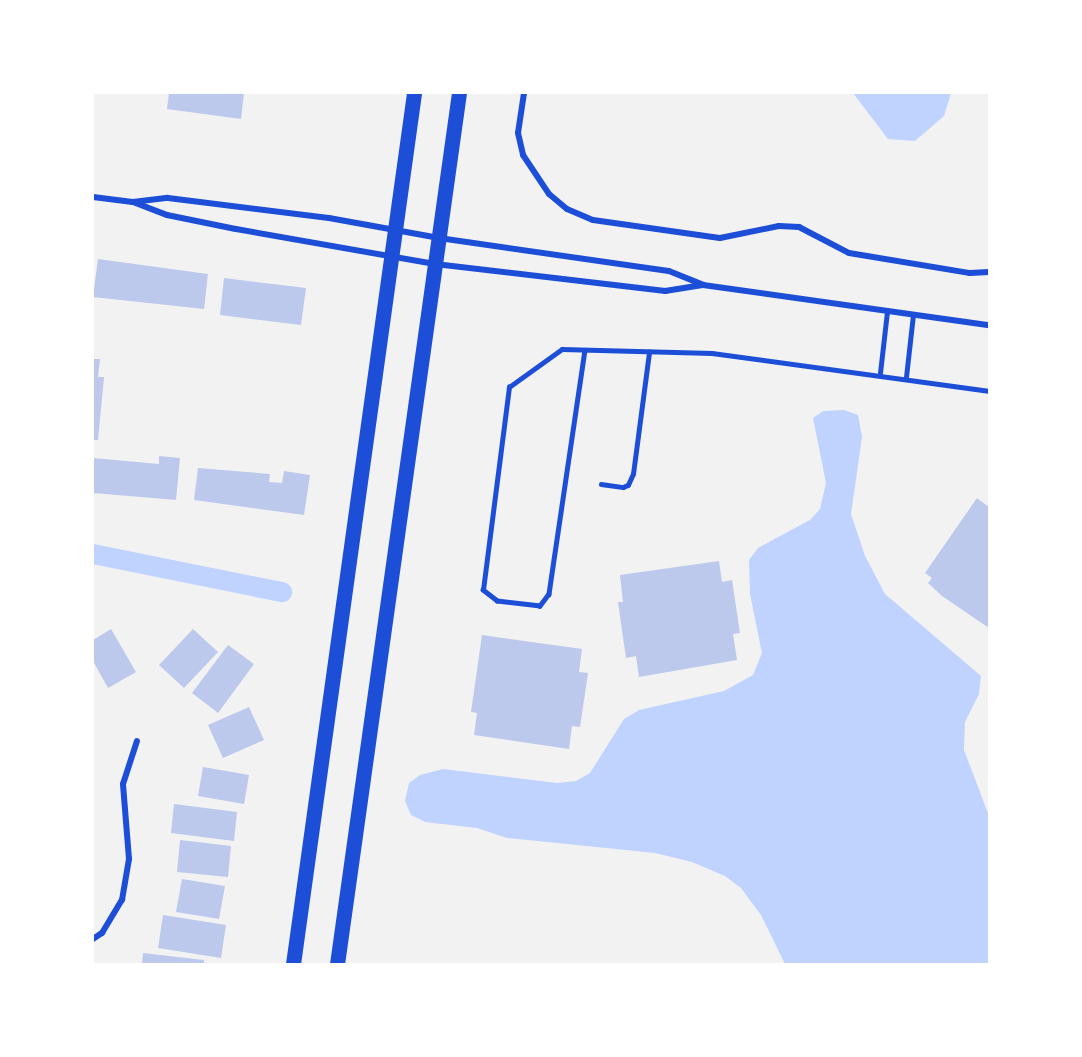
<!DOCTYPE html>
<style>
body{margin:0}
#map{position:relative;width:1082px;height:1057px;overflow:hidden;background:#f2f2f2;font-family:"PT Sans Narrow",sans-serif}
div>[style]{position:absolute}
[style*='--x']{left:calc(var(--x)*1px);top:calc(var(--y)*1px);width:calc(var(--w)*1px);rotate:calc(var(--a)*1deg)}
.water>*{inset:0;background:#bfd3fe}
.canal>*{height:20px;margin:-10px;padding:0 10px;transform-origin:10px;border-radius:10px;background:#bfd3fe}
.building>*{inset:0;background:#bdc9ec}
.service>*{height:4.5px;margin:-2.25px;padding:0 2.25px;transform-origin:2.25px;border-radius:2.25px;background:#1d4ed8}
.minor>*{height:6px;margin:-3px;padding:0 3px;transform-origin:3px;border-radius:3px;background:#1d4ed8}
.primary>*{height:15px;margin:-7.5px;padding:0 7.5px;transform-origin:7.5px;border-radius:7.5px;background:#1d4ed8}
span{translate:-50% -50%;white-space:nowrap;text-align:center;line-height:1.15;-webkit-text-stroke:4.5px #fff;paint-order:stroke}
.frame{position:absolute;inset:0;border:94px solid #fff;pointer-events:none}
</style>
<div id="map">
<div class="water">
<i style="clip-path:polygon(853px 93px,951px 93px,944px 116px,915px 141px,888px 139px)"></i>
<i style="clip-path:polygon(844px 410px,858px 415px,862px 437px,851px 514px,865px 556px,885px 594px,981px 676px,979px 694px,965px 722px,964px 750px,989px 816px,989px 964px,785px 964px,761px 915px,741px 888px,725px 876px,692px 862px,655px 853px,507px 838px,477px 828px,425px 822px,411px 815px,405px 801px,409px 783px,420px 775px,443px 769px,557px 783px,576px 781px,590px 773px,624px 719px,639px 710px,724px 691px,753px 675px,762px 653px,750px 594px,749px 560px,758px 548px,810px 520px,820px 509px,826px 483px,813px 418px,823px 411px)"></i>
</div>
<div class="canal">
<i style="--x:93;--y:554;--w:193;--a:11.4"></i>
</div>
<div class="building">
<i style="clip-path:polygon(169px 93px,244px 93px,241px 119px,167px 109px)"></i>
<i style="clip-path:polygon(98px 259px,208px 274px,204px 309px,93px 297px)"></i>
<i style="clip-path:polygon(224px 278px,306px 288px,301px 325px,220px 315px)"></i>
<i style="clip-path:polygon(93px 359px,100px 359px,98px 377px,104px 377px,98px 440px,93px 440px)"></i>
<i style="clip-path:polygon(159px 456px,180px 458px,176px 500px,93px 493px,93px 458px,159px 464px)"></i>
<i style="clip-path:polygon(198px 468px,270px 474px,269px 482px,282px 483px,284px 471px,310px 475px,304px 515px,194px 500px)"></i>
<i style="clip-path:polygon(977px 498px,989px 507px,989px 628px,942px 596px,928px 583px,932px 578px,925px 573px)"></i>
<i style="clip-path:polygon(719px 561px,722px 582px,732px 580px,740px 633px,733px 634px,737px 660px,639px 677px,636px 656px,626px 658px,618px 602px,623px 602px,620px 575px)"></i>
<i style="clip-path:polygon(111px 629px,136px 672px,108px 688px,93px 661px,93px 640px)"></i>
<i style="clip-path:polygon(193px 629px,218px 652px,184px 688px,159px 665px)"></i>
<i style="clip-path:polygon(482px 635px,582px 649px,579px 672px,588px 673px,580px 727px,572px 726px,569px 749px,474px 735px,477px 713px,471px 712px)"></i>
<i style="clip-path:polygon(228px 645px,254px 664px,218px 713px,192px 693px)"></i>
<i style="clip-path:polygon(249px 707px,264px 740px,223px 758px,208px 725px)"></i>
<i style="clip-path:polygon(203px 767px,249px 775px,244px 804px,198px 796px)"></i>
<i style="clip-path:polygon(174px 804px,237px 812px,234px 841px,171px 833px)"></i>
<i style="clip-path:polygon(180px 840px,231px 846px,228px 877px,177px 872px)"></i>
<i style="clip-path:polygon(182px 879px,225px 886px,219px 919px,176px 912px)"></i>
<i style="clip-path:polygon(163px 915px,226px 925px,221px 958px,158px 948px)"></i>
<i style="clip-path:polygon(143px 953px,204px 960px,204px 964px,142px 964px)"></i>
</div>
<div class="service">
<i style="--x:585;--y:350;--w:247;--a:98.4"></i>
<i style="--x:549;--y:594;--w:15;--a:127"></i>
<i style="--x:540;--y:606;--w:43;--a:-173.4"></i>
<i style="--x:497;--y:601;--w:18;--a:-142"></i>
<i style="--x:483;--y:590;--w:205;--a:-82.7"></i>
<i style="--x:509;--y:387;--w:65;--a:-35.6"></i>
<i style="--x:562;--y:349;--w:150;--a:1.5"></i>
<i style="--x:712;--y:353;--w:280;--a:7.8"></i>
<i style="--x:880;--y:373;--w:61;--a:-83.5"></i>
<i style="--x:906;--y:377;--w:62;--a:-83.6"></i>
<i style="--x:601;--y:484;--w:22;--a:8"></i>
<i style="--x:623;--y:487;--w:5;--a:-22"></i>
<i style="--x:628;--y:485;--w:12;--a:-66"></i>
<i style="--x:633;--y:474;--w:123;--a:-82.5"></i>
</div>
<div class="minor">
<i style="--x:524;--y:93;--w:40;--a:98.5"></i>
<i style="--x:518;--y:133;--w:23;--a:77"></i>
<i style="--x:523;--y:155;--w:47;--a:56.3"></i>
<i style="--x:549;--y:194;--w:23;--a:40"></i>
<i style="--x:567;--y:209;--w:28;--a:23"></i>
<i style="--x:593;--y:220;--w:128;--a:8.1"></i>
<i style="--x:720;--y:238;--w:60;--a:-11.5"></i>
<i style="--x:779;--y:226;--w:20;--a:3"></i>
<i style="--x:799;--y:227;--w:56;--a:27.5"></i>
<i style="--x:849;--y:253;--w:123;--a:9.4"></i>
<i style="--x:970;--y:273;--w:19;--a:-3"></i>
<i style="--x:93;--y:197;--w:40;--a:7.1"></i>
<i style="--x:133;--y:202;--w:36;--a:21"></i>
<i style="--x:167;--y:215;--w:70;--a:11.5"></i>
<i style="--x:236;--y:229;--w:202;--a:10"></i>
<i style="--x:435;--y:264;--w:232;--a:6.7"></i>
<i style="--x:665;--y:291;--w:38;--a:-9"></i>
<i style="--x:133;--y:202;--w:35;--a:-7"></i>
<i style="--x:168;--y:198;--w:162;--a:7.1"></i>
<i style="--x:329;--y:218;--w:112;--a:10.3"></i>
<i style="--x:439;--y:238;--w:232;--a:8.2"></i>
<i style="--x:669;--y:271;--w:37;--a:22"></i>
<i style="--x:703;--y:285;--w:289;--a:8"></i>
<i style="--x:93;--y:939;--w:11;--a:-34"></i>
<i style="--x:102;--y:933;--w:39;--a:-59"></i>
<i style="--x:122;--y:900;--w:42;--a:-80.3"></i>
<i style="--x:129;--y:859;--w:75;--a:-94.6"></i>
<i style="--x:123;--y:784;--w:45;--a:-72"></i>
</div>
<div class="primary">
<i style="--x:293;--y:964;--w:879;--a:-82.09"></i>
<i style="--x:337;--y:964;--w:880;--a:-82.03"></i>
</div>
<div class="frame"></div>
</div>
